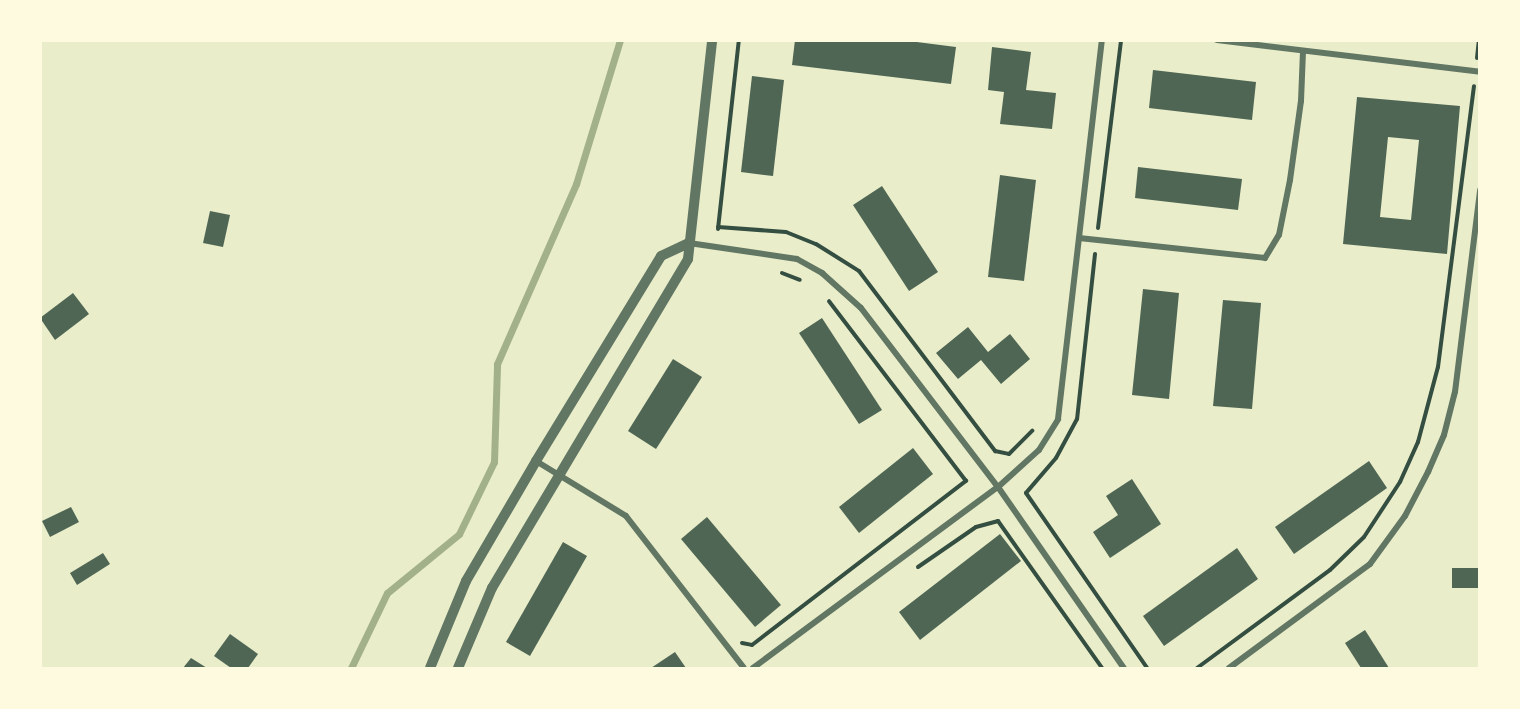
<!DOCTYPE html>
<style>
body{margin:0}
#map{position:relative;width:1520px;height:709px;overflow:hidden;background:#e9edc9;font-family:"Noto Sans",sans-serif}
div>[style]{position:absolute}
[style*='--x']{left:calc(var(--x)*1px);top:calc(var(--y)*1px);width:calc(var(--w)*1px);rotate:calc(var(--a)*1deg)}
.stream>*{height:7px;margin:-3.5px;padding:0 3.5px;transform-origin:3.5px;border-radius:3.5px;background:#a3b18a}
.building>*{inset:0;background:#4f6655}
.path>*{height:4px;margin:-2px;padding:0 2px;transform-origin:2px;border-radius:2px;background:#344e41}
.minor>*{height:6px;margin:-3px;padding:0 3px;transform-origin:3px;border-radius:3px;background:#617663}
.tertiary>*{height:10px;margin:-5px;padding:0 5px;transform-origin:5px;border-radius:5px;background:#617663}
span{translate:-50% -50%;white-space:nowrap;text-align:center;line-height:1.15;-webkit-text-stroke:5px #fefae0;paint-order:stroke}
.frame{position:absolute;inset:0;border:42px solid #fefae0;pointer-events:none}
</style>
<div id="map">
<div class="stream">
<i style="--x:351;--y:668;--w:83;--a:-64.4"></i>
<i style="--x:387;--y:593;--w:93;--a:-39.3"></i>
<i style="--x:459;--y:534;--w:80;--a:-64.1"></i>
<i style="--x:494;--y:462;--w:98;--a:-88.2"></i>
<i style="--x:497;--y:364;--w:197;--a:-66.3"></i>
<i style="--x:576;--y:184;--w:151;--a:-73"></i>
</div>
<div class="building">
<i style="clip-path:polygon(795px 40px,901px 40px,956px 47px,951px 84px,792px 65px)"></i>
<i style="clip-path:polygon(992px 47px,1031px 52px,1026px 90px,1056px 93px,1052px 129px,1000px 124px,1004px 92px,988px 90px)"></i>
<i style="clip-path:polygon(1153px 70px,1256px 82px,1252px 120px,1149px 108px)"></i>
<i style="clip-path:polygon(752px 76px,784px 80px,773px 176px,741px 172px)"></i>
<i style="clip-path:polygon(evenodd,1357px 97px,1460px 106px,1447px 254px,1343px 244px,1357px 97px,1388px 137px,1419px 140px,1411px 220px,1380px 217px,1388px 137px)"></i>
<i style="clip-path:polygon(1138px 167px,1242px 179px,1238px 210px,1135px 198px)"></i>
<i style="clip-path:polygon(1000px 175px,1036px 180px,1024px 281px,988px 277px)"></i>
<i style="clip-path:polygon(882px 186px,938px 272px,909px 291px,853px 205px)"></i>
<i style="clip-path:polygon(210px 211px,230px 215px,223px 247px,203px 243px)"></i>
<i style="clip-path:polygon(1143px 289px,1179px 293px,1169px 399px,1132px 395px)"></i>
<i style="clip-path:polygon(73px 293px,89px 314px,55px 340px,40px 318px)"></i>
<i style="clip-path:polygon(1223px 300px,1261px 303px,1252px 409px,1213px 406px)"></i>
<i style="clip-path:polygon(822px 318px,882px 410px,859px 424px,799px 333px)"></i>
<i style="clip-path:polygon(968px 327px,988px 352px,1010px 334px,1030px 359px,1001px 384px,981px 360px,958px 379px,936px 353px)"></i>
<i style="clip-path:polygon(673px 359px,702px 377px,656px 449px,628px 431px)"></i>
<i style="clip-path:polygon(913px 448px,933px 474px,859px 533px,839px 507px)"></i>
<i style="clip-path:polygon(1369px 461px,1387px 488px,1294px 554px,1275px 527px)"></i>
<i style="clip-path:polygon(1132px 479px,1161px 524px,1110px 558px,1093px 532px,1118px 515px,1106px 496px)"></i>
<i style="clip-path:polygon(71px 507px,79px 522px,50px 537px,42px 521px)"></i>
<i style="clip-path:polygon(707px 517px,781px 605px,755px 627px,681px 539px)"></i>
<i style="clip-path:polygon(1000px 534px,1021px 561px,920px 640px,899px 612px)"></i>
<i style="clip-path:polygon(563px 542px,587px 556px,530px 656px,506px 642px)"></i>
<i style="clip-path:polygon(1237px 548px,1258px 579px,1164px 646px,1143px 616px)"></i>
<i style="clip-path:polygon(103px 553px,110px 564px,77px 585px,70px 573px)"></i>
<i style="clip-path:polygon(1452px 568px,1480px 568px,1480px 588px,1452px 588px)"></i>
<i style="clip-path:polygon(1365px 630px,1389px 668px,1361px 668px,1345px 643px)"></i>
<i style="clip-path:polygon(230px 634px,258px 654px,248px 668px,231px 668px,214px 656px)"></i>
<i style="clip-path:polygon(675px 652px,686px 668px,651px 668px)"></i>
<i style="clip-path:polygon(191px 658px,207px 668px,183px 668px)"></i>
</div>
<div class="path">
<i style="--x:1477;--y:58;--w:18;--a:-84"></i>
<i style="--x:718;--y:227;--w:68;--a:4.2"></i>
<i style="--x:786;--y:232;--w:32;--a:22"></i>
<i style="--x:816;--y:244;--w:51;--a:32.1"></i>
<i style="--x:859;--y:271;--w:226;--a:52.9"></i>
<i style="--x:995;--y:451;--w:14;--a:12"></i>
<i style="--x:1009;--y:454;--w:33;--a:-45"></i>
<i style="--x:1098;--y:228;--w:189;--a:-83"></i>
<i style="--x:718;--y:229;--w:190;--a:-83.7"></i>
<i style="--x:1095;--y:254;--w:166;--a:96.2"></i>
<i style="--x:1077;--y:419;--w:44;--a:118.3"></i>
<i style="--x:1056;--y:458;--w:46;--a:130.6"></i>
<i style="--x:1026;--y:493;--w:213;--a:55.3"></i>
<i style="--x:782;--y:273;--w:19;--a:21"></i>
<i style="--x:918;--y:567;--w:70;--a:-34.6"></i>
<i style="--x:976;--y:527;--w:23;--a:-15"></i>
<i style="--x:998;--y:521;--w:180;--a:54.7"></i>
<i style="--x:742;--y:643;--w:10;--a:11"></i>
<i style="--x:752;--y:645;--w:270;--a:-37.5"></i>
<i style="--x:966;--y:481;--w:226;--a:-127.3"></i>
<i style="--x:1197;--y:668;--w:165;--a:-36.4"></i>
<i style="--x:1330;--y:570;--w:47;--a:-44.1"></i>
<i style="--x:1364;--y:537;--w:66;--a:-56.8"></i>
<i style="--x:1400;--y:482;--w:44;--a:-65.8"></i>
<i style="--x:1418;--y:442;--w:78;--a:-75.1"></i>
<i style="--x:1438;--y:367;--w:283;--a:-82.7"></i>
</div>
<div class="minor">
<i style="--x:1217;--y:40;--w:265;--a:6.9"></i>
<i style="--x:1079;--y:238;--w:187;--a:6.1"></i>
<i style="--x:1265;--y:258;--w:27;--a:-59"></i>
<i style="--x:1279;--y:235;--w:56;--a:-78.7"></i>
<i style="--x:1290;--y:180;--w:80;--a:-82.1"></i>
<i style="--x:1301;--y:101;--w:49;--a:-87.7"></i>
<i style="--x:689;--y:243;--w:109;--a:8.4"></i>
<i style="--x:797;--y:259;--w:29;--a:29"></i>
<i style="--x:822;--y:273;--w:52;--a:41.9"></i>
<i style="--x:861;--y:308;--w:225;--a:52.6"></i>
<i style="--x:998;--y:487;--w:221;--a:55.2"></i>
<i style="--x:536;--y:461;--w:105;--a:31.4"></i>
<i style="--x:626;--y:516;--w:192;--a:52.2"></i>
<i style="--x:753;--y:668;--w:305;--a:-36.5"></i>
<i style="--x:998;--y:487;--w:55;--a:-42.1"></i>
<i style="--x:1039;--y:450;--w:36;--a:-58"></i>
<i style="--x:1058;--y:419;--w:382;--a:-83.4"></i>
<i style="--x:1229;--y:668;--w:175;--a:-36.4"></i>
<i style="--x:1370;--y:564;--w:59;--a:-53.9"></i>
<i style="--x:1405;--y:516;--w:50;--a:-62.4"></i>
<i style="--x:1428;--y:472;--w:40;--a:-66.6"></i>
<i style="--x:1444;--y:435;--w:44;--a:-75.7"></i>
<i style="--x:1455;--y:392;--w:204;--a:-82.9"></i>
</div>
<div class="tertiary">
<i style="--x:430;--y:668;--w:94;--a:-67.5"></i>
<i style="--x:466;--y:581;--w:139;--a:-59.7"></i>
<i style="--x:536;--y:461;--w:240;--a:-58.6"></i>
<i style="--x:661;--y:256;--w:31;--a:-25"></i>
<i style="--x:458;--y:668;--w:87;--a:-67"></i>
<i style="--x:492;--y:588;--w:383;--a:-59.2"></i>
<i style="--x:688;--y:259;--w:220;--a:-83.7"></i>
</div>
<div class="frame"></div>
</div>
